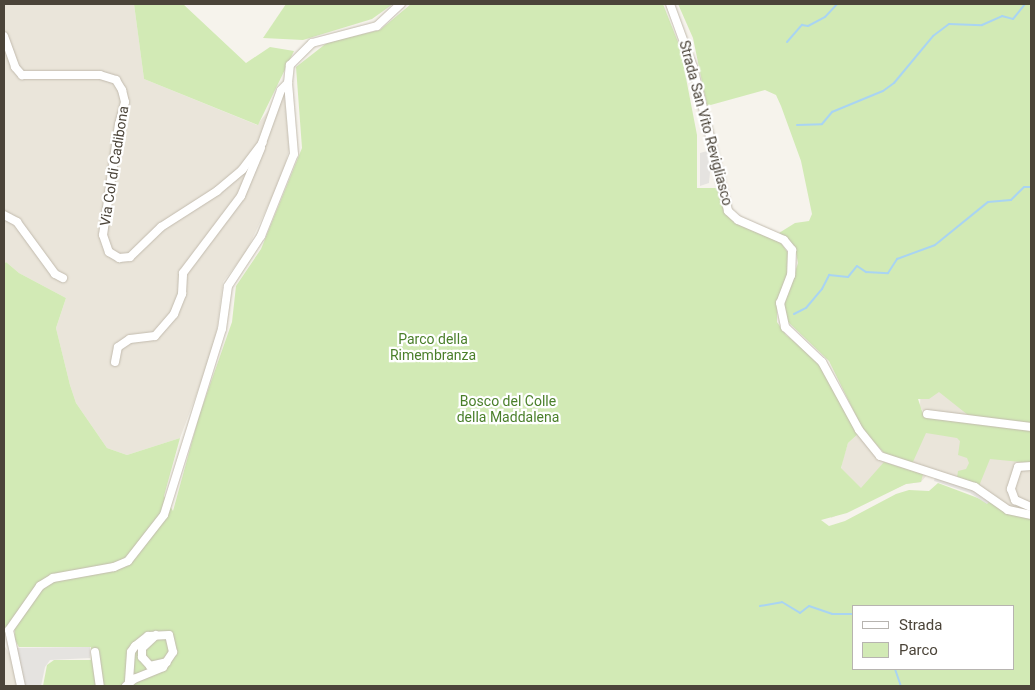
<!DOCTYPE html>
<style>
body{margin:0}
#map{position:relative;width:1035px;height:690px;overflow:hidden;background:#f6f3ec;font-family:Roboto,sans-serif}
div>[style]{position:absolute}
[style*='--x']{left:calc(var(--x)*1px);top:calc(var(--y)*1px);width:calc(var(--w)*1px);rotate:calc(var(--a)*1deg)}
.residential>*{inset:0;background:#eae5da}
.green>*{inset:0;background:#d2eab5}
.parking>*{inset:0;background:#e5e3e0}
.stream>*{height:2px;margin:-1px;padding:0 1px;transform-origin:1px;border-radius:1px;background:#a9d4f2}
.roads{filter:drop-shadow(0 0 1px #c2bbae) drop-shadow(0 0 1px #c2bbae)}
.minor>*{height:8px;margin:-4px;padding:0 4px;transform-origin:4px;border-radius:4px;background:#fff}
span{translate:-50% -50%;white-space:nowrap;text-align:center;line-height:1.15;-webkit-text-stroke:4.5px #fff;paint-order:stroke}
.street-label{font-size:14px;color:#4b4439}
.park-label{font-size:14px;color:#4a7f2a}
.frame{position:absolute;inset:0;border:5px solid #4b4439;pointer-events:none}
.legend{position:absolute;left:852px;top:605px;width:162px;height:65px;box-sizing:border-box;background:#fff;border:1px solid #b7b4b0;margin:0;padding:6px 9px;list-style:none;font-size:15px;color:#4b4439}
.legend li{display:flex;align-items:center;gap:10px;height:25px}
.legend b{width:25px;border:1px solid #b7b4b0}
</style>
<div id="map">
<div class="residential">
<i style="clip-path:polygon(4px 4px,134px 4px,144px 79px,257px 125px,284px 91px,289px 149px,283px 174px,246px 252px,223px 282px,215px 345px,180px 438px,127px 455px,107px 448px,76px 403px,70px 385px,56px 328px,66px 298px,19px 273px,6px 262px,4px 264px)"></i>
<i style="clip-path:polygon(921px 379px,985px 420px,1031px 428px,1031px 513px,1008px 507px,973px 483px,931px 470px,921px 482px,906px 484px,831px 518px,843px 459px,848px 443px,858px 434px,880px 459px,910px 469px,928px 417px,920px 407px)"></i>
<i style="clip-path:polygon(4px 645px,12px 658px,18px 686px,4px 686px)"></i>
</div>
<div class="green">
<i style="clip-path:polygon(134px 4px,183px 4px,246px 63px,270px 47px,294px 51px,258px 125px,144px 79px)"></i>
<i style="clip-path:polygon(286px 4px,393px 4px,372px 19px,303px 40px,263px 38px)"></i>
<i style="clip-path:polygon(evenodd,411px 4px,663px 4px,680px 47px,697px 135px,697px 188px,717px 188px,731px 219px,781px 243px,788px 253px,787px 280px,777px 304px,777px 322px,786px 335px,814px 357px,822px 369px,858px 434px,848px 443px,841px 468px,861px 488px,884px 462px,923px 474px,921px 482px,906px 484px,847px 513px,821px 520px,829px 526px,845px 521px,896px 494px,909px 490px,929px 491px,938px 483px,1031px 518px,1031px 686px,43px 686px,47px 665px,54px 660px,91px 660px,91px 647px,19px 647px,14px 638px,15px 630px,4px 634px,4px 264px,6px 262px,19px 273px,66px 298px,56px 328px,70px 385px,76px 403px,107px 448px,127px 455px,180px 438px,164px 496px,173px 511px,199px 416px,232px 322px,236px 286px,261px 249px,302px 148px,296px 67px,328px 42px,380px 30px,411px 4px,854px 606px,1014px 606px,1014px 669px,854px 669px,854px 606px)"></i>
<i style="clip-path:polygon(678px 4px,1031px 4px,1031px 425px,968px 415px,939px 392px,929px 399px,918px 399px,923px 414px,928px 417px,1031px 428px,1031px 463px,990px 459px,979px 486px,957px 478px,958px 471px,966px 469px,969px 463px,967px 458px,958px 455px,960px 441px,957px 438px,926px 433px,912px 464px,885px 454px,873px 441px,861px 426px,829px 361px,786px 320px,784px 305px,798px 263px,795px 247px,779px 233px,795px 223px,809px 221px,812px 214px,801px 161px,781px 106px,776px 95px,765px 90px,707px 106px,693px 38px)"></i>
</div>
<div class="parking">
<i style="clip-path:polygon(711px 150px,716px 170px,710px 172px,709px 183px,700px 186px,700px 153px)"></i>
<i style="clip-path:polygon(935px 478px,972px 490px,990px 501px,987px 504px,970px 493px,934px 481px)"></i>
<i style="clip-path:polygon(90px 647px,90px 658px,50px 660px,45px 667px,41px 686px,23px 686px,16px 648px)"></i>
</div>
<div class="stream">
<i style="--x:787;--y:42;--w:23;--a:-49"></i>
<i style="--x:802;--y:25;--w:6;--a:9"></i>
<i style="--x:808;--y:26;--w:19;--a:-28"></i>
<i style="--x:825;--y:17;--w:18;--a:-47"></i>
<i style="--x:797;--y:125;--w:25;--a:-2"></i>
<i style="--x:822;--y:124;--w:16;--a:-50"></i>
<i style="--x:832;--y:112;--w:55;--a:-22.4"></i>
<i style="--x:883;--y:91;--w:14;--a:-36"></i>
<i style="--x:894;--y:83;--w:61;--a:-50.3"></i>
<i style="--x:933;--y:36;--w:20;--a:-37"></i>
<i style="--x:949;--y:24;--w:33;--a:2"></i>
<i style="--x:982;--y:25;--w:22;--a:-24"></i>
<i style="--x:1002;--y:16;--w:11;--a:15"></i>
<i style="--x:1013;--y:19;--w:19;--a:-51"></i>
<i style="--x:794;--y:314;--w:13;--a:-27"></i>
<i style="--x:806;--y:308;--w:25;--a:-50"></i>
<i style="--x:822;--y:289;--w:16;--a:-63"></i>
<i style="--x:829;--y:275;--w:19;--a:6"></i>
<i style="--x:848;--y:277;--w:14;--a:-51"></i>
<i style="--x:857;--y:266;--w:11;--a:34"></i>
<i style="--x:866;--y:272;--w:22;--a:3"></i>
<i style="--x:888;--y:273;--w:17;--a:-57"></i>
<i style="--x:897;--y:259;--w:40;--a:-20.2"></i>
<i style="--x:935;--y:245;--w:68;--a:-39.1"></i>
<i style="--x:988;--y:202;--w:23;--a:-5"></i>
<i style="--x:1011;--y:200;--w:18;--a:-45"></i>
<i style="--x:1024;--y:187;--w:7;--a:0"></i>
<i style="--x:760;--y:606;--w:22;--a:-10"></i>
<i style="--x:782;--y:602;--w:21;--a:31"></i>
<i style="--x:800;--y:613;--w:11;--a:-38"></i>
<i style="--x:809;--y:606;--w:24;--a:19"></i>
<i style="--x:832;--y:614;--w:22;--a:0"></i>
<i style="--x:895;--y:669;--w:18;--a:71"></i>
</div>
<div class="roads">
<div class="minor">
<i style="--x:670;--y:4;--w:67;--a:69.9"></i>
<i style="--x:693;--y:67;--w:148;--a:76.3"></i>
<i style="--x:728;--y:211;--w:13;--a:42"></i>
<i style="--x:738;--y:220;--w:50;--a:23.5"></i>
<i style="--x:784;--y:240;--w:13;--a:51"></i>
<i style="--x:792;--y:250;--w:25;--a:92"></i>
<i style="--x:791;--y:275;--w:30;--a:111"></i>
<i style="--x:780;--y:303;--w:25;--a:78"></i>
<i style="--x:785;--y:327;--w:51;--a:43.4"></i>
<i style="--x:822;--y:362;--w:77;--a:61.4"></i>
<i style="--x:859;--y:430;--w:33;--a:51"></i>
<i style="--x:880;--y:456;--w:100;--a:18.1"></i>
<i style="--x:975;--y:487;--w:40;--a:34.9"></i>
<i style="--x:1008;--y:510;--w:24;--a:12"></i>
<i style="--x:4;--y:36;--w:33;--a:70"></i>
<i style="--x:15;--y:67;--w:11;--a:49"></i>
<i style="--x:22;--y:75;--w:78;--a:0"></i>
<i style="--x:100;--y:75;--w:17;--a:17"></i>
<i style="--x:116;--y:80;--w:12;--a:59"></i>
<i style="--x:122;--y:90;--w:12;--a:76"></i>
<i style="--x:125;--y:102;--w:23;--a:105"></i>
<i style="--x:119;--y:124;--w:112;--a:98.2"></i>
<i style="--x:103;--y:235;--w:18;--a:71"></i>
<i style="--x:109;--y:252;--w:12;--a:31"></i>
<i style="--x:119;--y:258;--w:11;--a:-5"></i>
<i style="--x:130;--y:257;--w:43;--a:-44.1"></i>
<i style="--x:161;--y:227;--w:67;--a:-32.7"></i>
<i style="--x:217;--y:191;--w:33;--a:-40"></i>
<i style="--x:242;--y:170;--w:34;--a:-53"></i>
<i style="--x:262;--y:143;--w:56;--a:-70.3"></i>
<i style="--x:281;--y:90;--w:10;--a:-45"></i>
<i style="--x:4;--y:215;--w:15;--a:28"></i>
<i style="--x:17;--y:222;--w:64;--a:53.8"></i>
<i style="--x:55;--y:274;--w:9;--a:27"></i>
<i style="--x:115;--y:362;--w:15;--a:-79"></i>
<i style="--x:118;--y:347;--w:14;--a:-34"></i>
<i style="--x:130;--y:339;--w:25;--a:-7"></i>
<i style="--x:155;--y:336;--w:29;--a:-49"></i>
<i style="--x:174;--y:314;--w:22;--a:-68"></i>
<i style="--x:182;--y:294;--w:21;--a:-87"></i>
<i style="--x:183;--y:273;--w:96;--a:-53"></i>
<i style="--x:241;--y:196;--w:52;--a:-67.4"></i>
<i style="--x:927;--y:414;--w:105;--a:7.1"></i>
<i style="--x:1031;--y:466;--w:13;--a:176"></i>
<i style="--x:1018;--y:467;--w:23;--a:108"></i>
<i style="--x:1011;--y:489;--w:12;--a:70"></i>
<i style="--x:1015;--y:500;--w:17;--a:24"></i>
<i style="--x:156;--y:635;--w:19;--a:137"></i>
<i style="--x:142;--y:648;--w:9;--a:90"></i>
<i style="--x:142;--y:657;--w:12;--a:48"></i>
<i style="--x:150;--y:666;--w:17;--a:-13"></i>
<i style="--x:95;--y:652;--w:34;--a:82"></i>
<i style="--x:21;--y:686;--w:57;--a:-102.1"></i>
<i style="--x:9;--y:630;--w:54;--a:-54.8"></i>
<i style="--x:40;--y:586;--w:15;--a:-32"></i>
<i style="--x:53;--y:578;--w:62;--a:-10.2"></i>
<i style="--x:114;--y:567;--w:15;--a:-23"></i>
<i style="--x:128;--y:561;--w:58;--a:-52"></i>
<i style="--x:164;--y:515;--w:195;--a:-72.7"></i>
<i style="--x:222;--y:329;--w:43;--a:-82.1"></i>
<i style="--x:228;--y:286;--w:60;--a:-56.6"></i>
<i style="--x:261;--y:236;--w:88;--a:-68.1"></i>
<i style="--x:294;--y:154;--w:71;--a:-94.8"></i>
<i style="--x:288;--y:83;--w:18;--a:-84"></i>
<i style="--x:290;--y:65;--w:31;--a:-45"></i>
<i style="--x:312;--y:43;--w:67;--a:-14.7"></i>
<i style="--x:377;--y:26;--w:33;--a:-43"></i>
<i style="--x:126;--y:686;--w:11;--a:-41"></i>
<i style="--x:134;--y:679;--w:31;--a:-22"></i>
<i style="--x:163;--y:667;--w:18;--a:-56"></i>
<i style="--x:173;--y:652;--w:17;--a:-103"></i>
<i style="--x:169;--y:635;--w:21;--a:177"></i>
<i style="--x:148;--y:636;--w:16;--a:142"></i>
<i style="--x:135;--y:646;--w:7;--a:124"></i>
<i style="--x:131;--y:652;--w:30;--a:94"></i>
</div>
</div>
<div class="street-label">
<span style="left:706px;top:123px;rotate:75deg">Strada San Vito Revigliasco</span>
<span style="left:114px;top:166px;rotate:-81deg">Via Col di Cadibona</span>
</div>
<div class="park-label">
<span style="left:433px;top:347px">Parco della<br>Rimembranza</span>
<span style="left:508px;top:409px">Bosco del Colle<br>della Maddalena</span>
</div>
<div class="frame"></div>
<ul class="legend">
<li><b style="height:6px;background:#fff"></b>Strada</li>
<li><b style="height:14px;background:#d2eab5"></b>Parco</li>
</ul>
</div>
